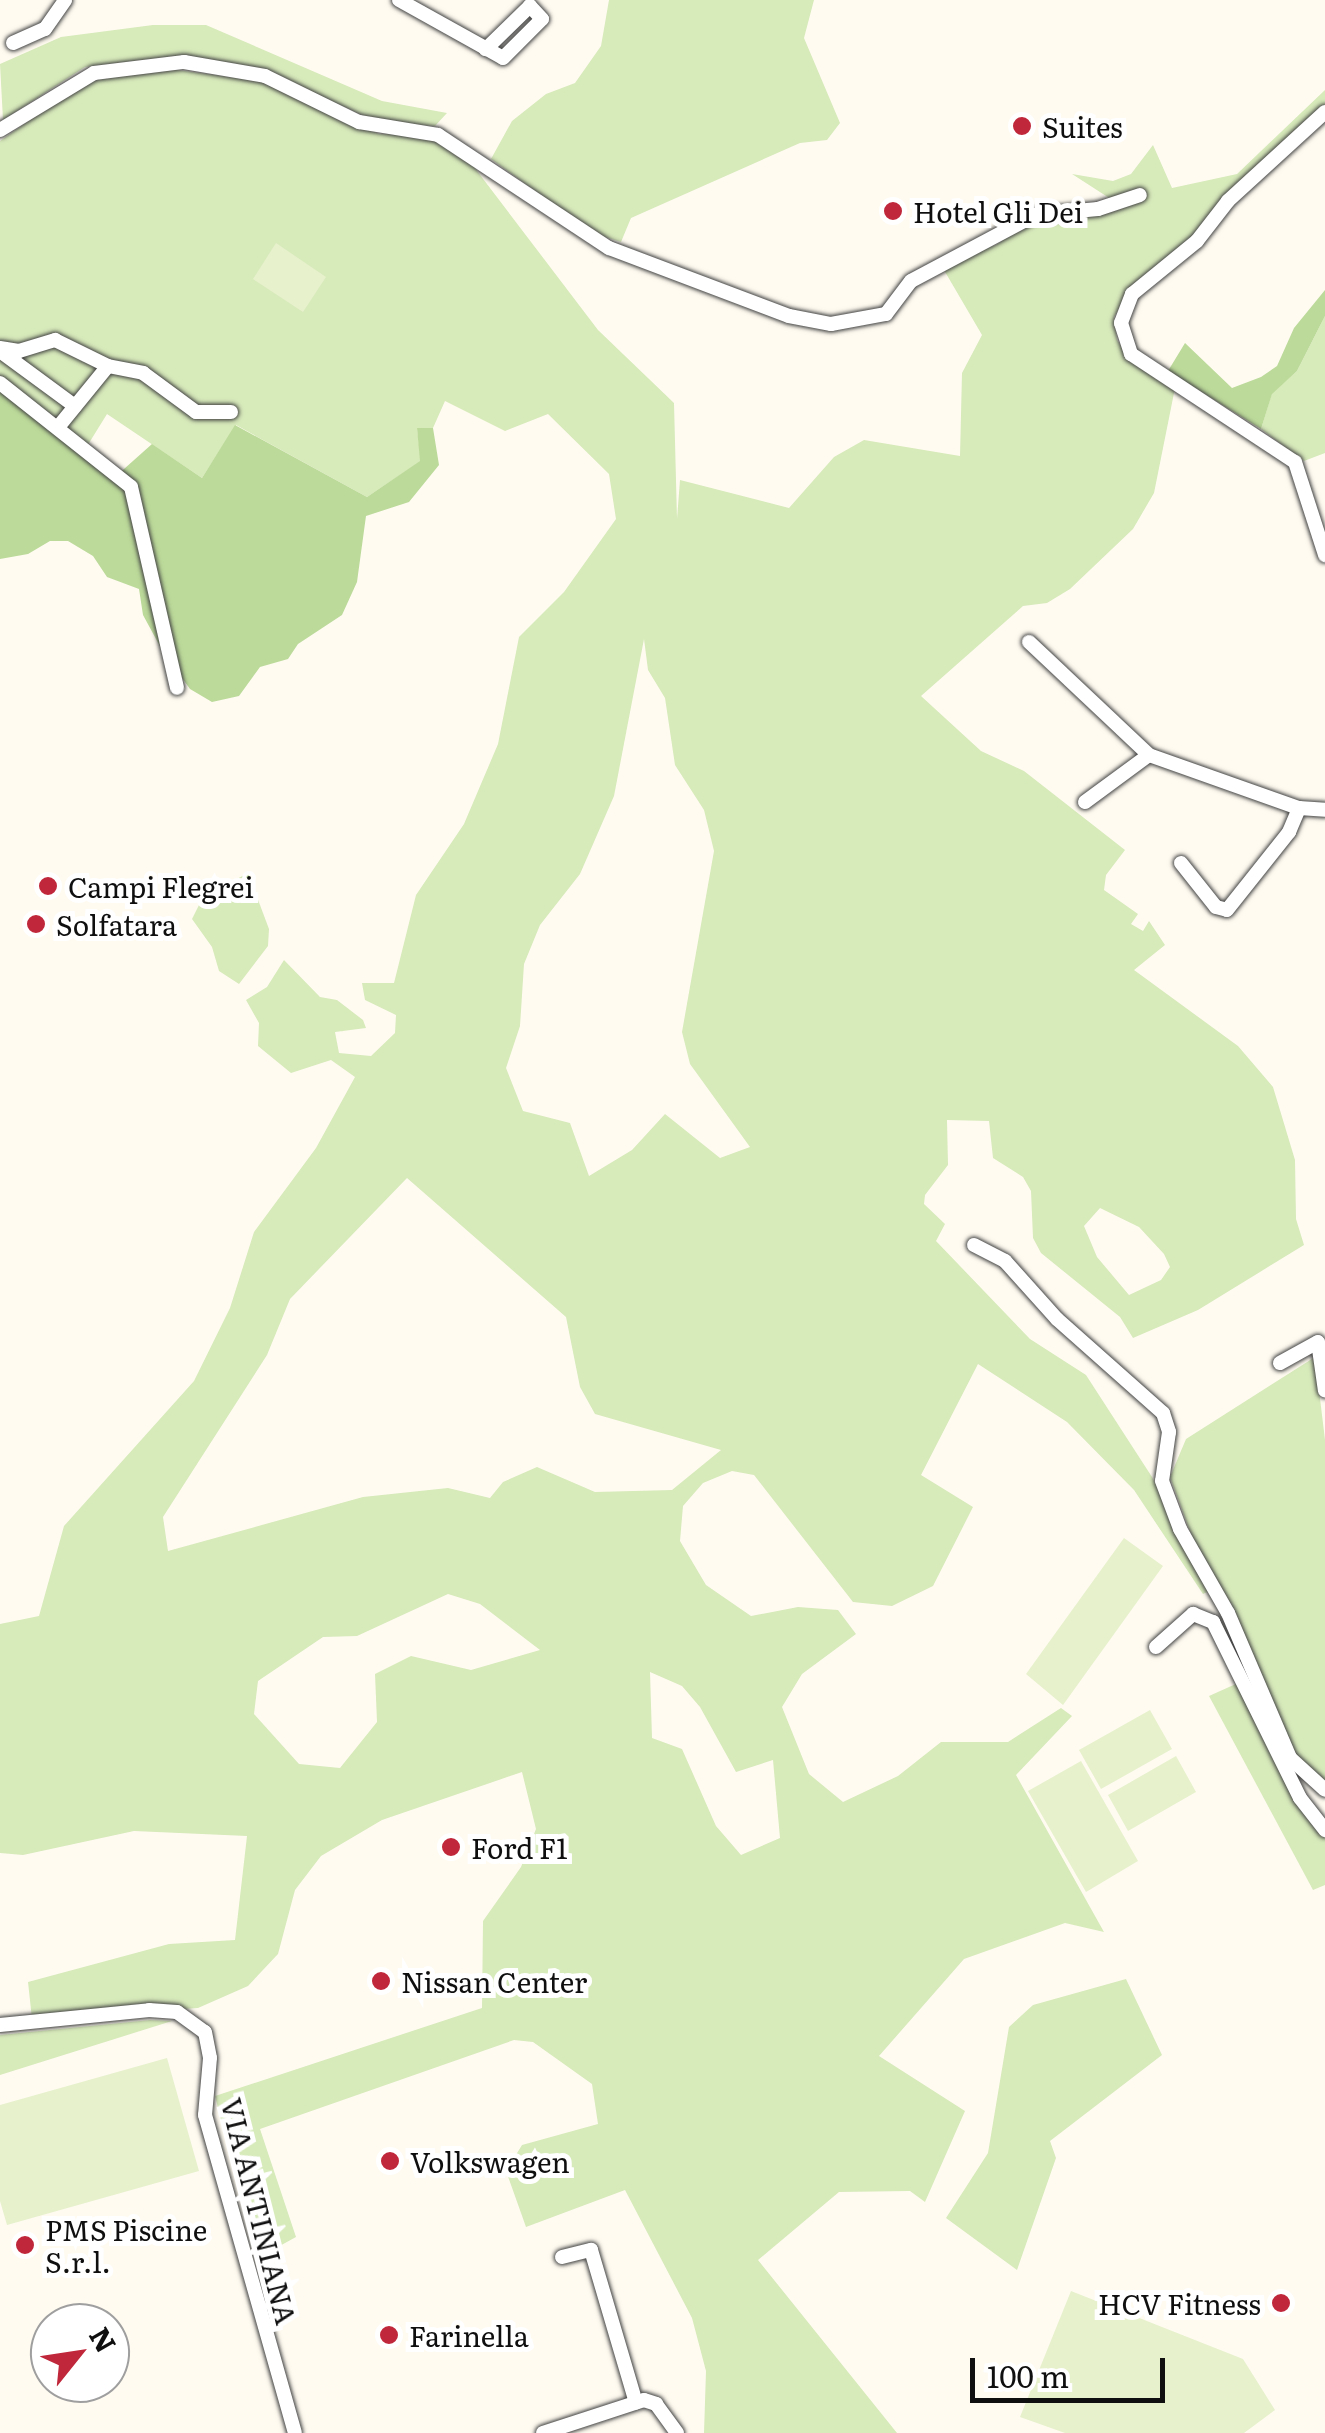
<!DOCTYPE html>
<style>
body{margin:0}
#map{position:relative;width:1325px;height:2433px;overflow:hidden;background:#fffbf1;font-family:Literata,serif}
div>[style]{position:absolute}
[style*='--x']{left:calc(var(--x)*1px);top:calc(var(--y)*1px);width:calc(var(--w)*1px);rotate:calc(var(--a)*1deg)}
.green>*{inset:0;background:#d7eaba}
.forest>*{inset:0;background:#bcda9a}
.pitch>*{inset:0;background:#e7f1cc}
.roads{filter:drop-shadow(0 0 2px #424242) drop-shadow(0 0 2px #424242)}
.minor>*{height:14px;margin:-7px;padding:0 7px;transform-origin:7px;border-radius:7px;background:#fff}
.dots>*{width:28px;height:28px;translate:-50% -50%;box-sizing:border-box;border:5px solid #fff;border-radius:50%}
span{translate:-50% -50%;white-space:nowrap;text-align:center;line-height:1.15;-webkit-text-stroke:10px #fff;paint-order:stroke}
.poi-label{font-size:28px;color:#0f0f0f}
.left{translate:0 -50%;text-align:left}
.right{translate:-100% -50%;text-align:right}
.street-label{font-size:28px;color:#0f0f0f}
.north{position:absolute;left:30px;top:2303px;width:100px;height:100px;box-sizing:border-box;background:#fff;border:2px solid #9f9f9f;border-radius:50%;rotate:60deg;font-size:28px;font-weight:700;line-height:40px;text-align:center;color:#0f0f0f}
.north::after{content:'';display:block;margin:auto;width:35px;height:45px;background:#c0273a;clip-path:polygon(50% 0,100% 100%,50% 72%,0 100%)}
.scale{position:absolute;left:970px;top:2358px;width:195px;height:45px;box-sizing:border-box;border:5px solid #0f0f0f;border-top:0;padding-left:12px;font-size:30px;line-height:35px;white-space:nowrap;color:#0f0f0f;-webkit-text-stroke:8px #fff;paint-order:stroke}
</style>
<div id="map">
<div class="green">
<i style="clip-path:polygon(609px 0,814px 0,804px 38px,840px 123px,827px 140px,800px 143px,631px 218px,621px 242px,595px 234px,491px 159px,512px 121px,546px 94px,575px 83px,601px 46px)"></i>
<i style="clip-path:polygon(153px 25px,206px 25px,382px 101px,447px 113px,435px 126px,380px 123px,267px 72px,177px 56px,85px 67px,3px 120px,0 64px,61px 37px)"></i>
<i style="clip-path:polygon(evenodd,162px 68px,268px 82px,379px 134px,425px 135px,471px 163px,598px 330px,674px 403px,677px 519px,680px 480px,789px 508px,834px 457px,864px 440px,960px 456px,962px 373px,982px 335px,941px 265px,996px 245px,1032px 221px,1117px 203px,1072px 174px,1113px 181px,1131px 174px,1153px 145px,1172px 188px,1237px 174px,1325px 90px,1325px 104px,1191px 241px,1132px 287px,1114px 317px,1117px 340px,1130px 359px,1175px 388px,1154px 493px,1133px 529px,1070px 589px,1047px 603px,1023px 606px,921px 696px,981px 751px,1024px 771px,1125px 850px,1106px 875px,1104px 890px,1138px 914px,1131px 924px,1143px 931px,1149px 921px,1165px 945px,1134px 970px,1238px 1046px,1273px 1087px,1295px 1160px,1296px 1219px,1304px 1245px,1198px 1310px,1133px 1338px,1120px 1317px,1041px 1253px,1033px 1238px,1031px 1191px,1023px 1177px,993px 1158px,989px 1121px,947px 1120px,948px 1165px,925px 1195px,924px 1204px,945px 1224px,936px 1241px,1030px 1339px,1086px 1375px,1152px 1477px,1211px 1590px,1203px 1594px,1134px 1490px,1067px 1422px,978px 1364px,921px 1475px,973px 1507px,933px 1586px,892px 1606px,853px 1602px,754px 1475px,732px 1471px,703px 1483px,683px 1506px,680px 1541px,706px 1585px,751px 1616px,798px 1607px,838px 1610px,856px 1634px,802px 1674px,782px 1707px,809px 1774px,843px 1802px,898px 1776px,941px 1742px,1008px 1742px,1061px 1708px,1072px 1716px,1016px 1775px,1104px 1932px,1065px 1923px,964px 1959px,879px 2056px,965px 2111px,925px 2202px,910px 2191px,839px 2192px,758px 2260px,897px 2433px,704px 2433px,706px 2371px,692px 2318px,625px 2190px,526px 2227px,506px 2171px,522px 2145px,598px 2124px,592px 2084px,533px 2042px,514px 2040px,260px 2129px,296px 2237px,256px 2259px,215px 2096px,482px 2008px,483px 1921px,521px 1867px,536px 1829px,522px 1772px,382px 1820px,321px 1856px,295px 1890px,278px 1954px,248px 1986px,198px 2008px,32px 2019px,28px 1982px,169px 1944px,235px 1940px,247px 1836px,134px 1831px,23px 1855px,0 1853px,0 1624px,39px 1616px,64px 1526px,194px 1381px,230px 1308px,254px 1232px,316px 1148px,355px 1077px,331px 1060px,291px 1073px,258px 1046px,259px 1023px,246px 1000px,267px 987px,284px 960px,320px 997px,337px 1000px,363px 1020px,366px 1028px,335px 1032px,339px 1053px,371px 1056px,395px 1033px,396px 1015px,365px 1000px,362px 983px,394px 983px,416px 895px,464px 824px,498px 744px,519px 637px,564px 592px,616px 519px,609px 474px,548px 414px,505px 431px,445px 401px,433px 428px,417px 428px,421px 461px,367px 497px,236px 425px,202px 478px,107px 414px,76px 464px,0 471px,0 141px,83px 83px,162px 68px,644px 639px,648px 670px,665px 698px,675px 765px,704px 810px,714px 851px,682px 1032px,690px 1064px,750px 1147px,720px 1158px,665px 1114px,632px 1150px,589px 1176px,570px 1123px,523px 1111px,506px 1068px,520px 1026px,524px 964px,540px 925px,580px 874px,614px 796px,644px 639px,162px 68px,407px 1178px,566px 1317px,580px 1387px,595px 1414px,721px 1450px,672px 1490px,595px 1492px,537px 1467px,503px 1482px,490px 1498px,448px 1488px,363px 1497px,168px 1551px,163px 1517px,267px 1355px,290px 1299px,407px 1178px,162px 68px,1100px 1208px,1139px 1227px,1164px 1254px,1170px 1267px,1161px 1280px,1129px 1295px,1097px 1257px,1084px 1226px,1100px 1208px,162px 68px,448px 1594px,480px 1604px,540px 1650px,471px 1670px,411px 1656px,375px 1674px,377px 1722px,340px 1768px,299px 1764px,254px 1714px,258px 1681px,323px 1637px,357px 1636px,448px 1594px,162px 68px,650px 1672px,682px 1686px,700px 1707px,736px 1772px,773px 1760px,780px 1838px,741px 1855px,716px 1826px,682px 1749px,652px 1738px,650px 1672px)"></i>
<i style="clip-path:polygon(1325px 316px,1325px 453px,1304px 461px,1261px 429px,1272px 393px,1297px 371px)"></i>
<i style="clip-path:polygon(248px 873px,269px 929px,268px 946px,239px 984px,219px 971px,212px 947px,192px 919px,203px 897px)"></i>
<i style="clip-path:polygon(1315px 1357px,1325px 1440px,1325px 1786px,1294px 1756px,1234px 1609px,1195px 1545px,1170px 1477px,1186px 1439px)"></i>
<i style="clip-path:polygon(1238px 1683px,1325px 1833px,1325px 1885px,1313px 1890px,1209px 1696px)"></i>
<i style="clip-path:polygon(1126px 1979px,1162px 2055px,1050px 2141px,1056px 2158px,1017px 2270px,946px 2218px,988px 2153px,1009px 2027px,1033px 2005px)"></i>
<i style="clip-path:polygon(150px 2020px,172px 2021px,0 2075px,0 2035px)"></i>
</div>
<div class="forest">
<i style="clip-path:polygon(1325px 290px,1325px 316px,1297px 371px,1272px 394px,1261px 429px,1168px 371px,1185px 343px,1232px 388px,1261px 377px,1277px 366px,1294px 328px)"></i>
<i style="clip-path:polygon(0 376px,115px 477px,152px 444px,202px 478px,235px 425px,367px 497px,420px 461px,417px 428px,433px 428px,439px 465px,409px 502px,366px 516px,357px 582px,342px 615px,298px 644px,288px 659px,260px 667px,239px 696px,212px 702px,190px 689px,162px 650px,143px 615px,139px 589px,107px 577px,93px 556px,68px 541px,50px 541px,28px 554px,0 559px)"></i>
</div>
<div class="pitch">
<i style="clip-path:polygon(276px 243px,326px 277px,303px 312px,253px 279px)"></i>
<i style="clip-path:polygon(1124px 1538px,1163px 1566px,1063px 1705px,1026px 1674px)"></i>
<i style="clip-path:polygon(1150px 1710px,1172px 1749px,1101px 1789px,1079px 1750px)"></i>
<i style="clip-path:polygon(1176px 1756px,1196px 1792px,1128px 1831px,1108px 1795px)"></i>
<i style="clip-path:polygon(1081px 1761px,1138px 1861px,1086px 1892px,1028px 1791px)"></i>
<i style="clip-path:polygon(167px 2058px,199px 2171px,7px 2225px,0 2201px,0 2105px)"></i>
<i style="clip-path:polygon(1071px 2291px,1243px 2359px,1275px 2410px,1244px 2433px,1065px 2433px,1020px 2417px)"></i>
</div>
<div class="roads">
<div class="minor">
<i style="--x:399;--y:0;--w:119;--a:29.1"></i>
<i style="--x:503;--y:58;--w:55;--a:-45"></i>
<i style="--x:542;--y:19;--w:18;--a:-133"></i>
<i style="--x:530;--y:6;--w:62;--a:135.7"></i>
<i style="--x:13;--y:43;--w:35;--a:-24"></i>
<i style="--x:45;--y:29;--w:35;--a:-55"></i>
<i style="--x:1325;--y:112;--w:132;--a:137.5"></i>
<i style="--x:1228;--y:201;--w:51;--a:127.8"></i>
<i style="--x:1197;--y:241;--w:84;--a:140.8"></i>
<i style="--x:1132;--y:294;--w:31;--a:111"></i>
<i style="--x:1121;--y:323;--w:33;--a:72"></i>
<i style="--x:1131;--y:354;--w:196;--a:33.4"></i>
<i style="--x:1295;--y:462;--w:98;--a:72.1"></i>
<i style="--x:0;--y:130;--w:110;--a:-31.2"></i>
<i style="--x:94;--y:73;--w:91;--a:-7"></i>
<i style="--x:184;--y:62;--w:82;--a:9.8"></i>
<i style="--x:265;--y:76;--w:105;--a:26.1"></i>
<i style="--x:359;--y:122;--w:80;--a:9.3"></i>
<i style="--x:438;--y:135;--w:205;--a:33.5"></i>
<i style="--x:609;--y:248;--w:192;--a:20.7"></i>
<i style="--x:789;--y:316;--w:43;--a:10.8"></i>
<i style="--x:831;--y:324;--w:56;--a:-10.3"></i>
<i style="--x:886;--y:314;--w:41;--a:-52.9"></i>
<i style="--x:911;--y:281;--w:140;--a:-28"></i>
<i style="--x:1035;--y:215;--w:63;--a:-5.4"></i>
<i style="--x:1098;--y:209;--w:44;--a:-18.4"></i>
<i style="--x:0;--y:348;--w:19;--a:9"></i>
<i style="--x:19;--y:351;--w:38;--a:-17"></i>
<i style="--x:55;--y:340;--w:59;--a:26.1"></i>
<i style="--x:108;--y:366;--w:36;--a:11"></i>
<i style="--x:143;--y:373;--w:66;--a:36.3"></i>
<i style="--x:196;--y:412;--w:35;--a:0"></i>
<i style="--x:0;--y:351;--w:93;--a:36.3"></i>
<i style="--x:0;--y:383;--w:167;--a:38.4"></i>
<i style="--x:131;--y:487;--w:206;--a:77.1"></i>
<i style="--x:59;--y:426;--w:77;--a:-50.8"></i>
<i style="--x:1029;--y:642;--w:165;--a:43.3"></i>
<i style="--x:1149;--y:755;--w:159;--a:19.5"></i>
<i style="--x:1299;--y:808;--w:26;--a:4"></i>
<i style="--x:1085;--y:802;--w:79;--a:-36.3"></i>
<i style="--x:1181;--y:863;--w:56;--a:51.5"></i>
<i style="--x:1216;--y:907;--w:11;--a:15"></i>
<i style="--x:1227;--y:910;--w:100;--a:-51.5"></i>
<i style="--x:1289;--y:832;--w:26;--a:-67"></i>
<i style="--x:974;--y:1245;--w:35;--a:27"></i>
<i style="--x:1005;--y:1261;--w:78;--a:48.1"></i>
<i style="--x:1057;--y:1319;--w:142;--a:41.6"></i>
<i style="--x:1163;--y:1413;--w:20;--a:72"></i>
<i style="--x:1169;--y:1432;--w:49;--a:98.1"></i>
<i style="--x:1162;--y:1481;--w:51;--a:69.4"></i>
<i style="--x:1180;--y:1529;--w:97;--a:60.3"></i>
<i style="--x:1228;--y:1613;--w:158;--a:66.8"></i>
<i style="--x:1290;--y:1758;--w:47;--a:42.4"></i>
<i style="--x:1280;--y:1363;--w:43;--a:-28.9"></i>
<i style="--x:1318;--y:1342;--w:49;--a:81.9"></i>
<i style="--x:1156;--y:1647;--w:50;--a:-41.7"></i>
<i style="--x:1193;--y:1614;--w:22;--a:22"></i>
<i style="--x:1213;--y:1622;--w:196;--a:63.7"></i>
<i style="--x:1300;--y:1798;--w:41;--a:52"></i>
<i style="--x:0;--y:2025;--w:150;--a:-5.7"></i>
<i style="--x:149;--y:2010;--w:28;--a:4"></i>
<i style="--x:177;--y:2012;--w:34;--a:36"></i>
<i style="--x:205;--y:2032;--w:26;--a:79"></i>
<i style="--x:210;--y:2058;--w:57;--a:95"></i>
<i style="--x:205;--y:2115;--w:330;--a:74.2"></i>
<i style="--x:562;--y:2257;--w:30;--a:-14"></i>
<i style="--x:591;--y:2250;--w:159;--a:73.6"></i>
<i style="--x:543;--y:2433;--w:106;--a:-18.1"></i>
<i style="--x:644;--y:2400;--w:13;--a:18"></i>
<i style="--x:656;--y:2404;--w:36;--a:54"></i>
</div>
</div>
<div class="dots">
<i style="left:1022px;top:126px;background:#c0273a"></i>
<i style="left:893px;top:211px;background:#c0273a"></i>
<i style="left:48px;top:886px;background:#c0273a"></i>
<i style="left:36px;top:924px;background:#c0273a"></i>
<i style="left:451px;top:1847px;background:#c0273a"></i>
<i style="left:381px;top:1981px;background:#c0273a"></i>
<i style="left:390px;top:2161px;background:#c0273a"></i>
<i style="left:25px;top:2245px;background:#c0273a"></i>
<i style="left:1281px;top:2303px;background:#c0273a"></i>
<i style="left:389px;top:2335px;background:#c0273a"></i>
</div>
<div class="poi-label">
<span class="left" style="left:1042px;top:126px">Suites</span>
<span class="left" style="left:913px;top:211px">Hotel Gli Dei</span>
<span class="left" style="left:68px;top:886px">Campi Flegrei</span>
<span class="left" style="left:56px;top:924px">Solfatara</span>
<span class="left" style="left:471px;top:1847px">Ford F1</span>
<span class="left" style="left:401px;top:1981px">Nissan Center</span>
<span class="left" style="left:410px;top:2161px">Volkswagen</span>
<span class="left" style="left:45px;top:2245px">PMS Piscine<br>S.r.l.</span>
<span class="right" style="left:1261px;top:2303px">HCV Fitness</span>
<span class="left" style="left:409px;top:2335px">Farinella</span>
</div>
<div class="street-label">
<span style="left:260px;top:2211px;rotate:76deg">VIA ANTINIANA</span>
</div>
<div class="north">N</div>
<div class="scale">100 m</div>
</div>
